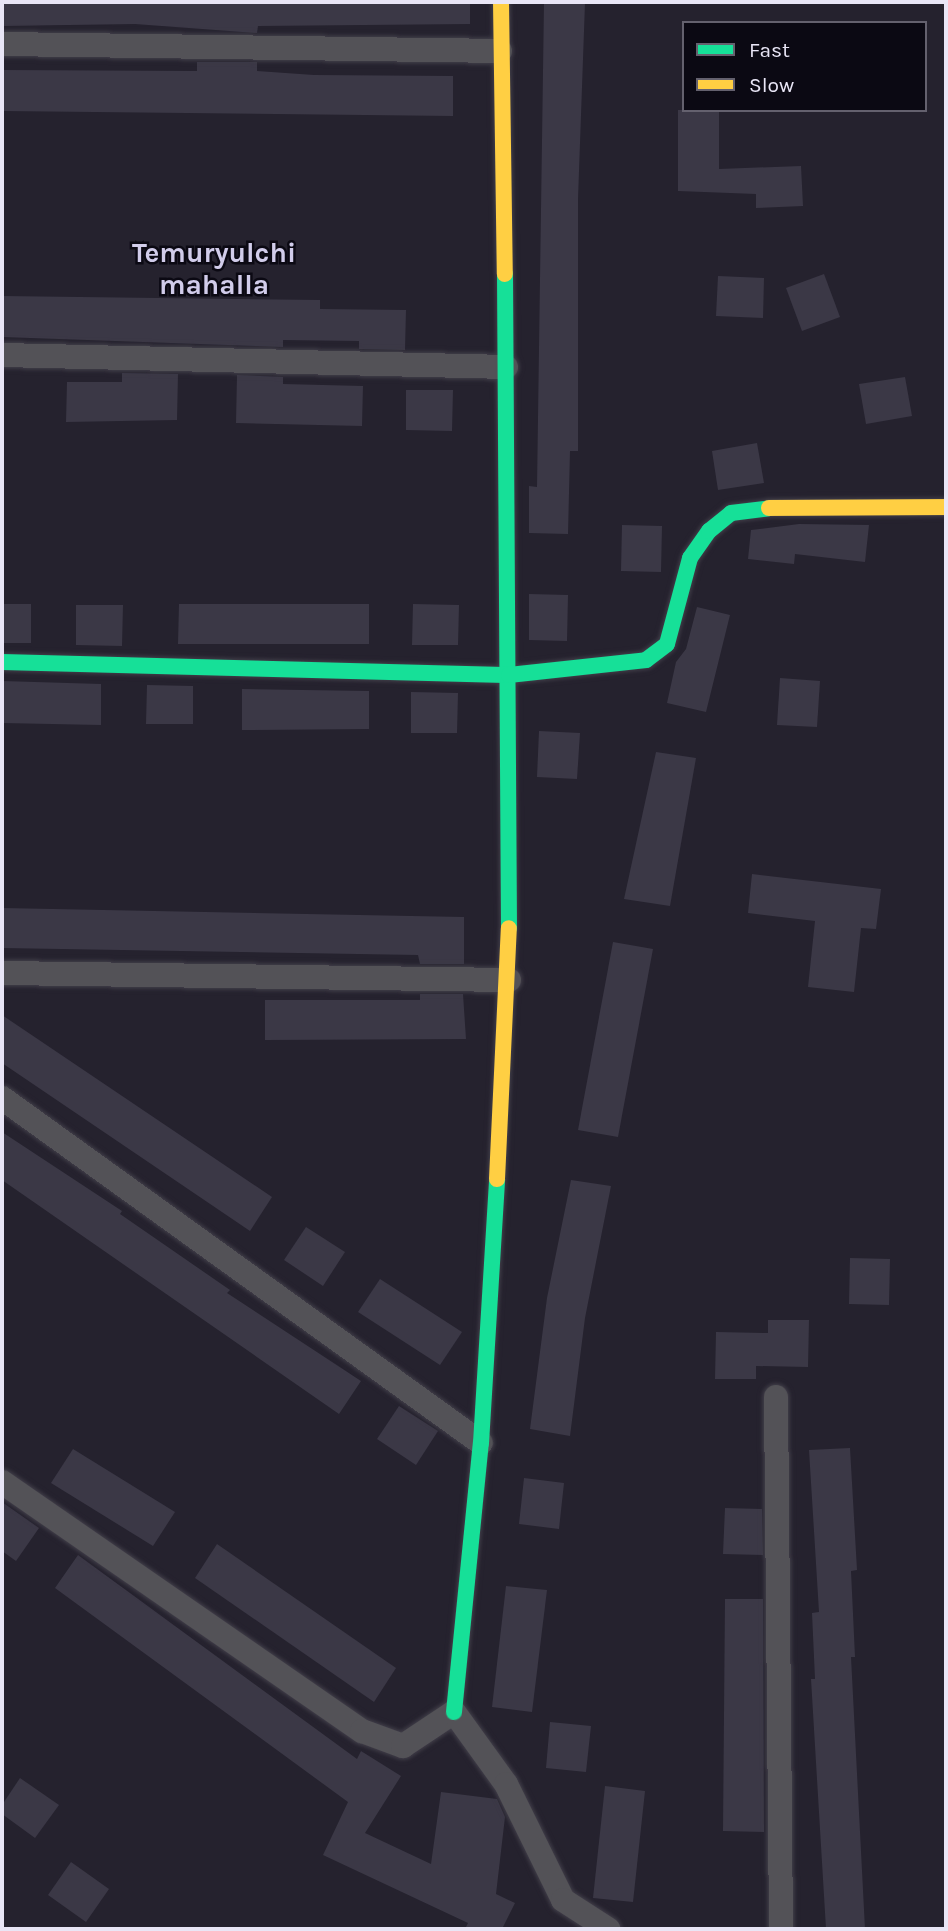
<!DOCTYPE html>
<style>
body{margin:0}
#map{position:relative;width:948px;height:1931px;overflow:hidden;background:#25222e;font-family:Karla,sans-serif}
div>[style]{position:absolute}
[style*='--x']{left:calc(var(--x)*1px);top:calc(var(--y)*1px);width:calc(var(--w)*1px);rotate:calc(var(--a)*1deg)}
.building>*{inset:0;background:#3b3846}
.roads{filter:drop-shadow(0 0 2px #413e49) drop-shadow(0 0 2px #413e49)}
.street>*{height:24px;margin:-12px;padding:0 12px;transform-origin:12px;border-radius:12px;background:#535257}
.fast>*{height:16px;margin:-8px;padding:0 8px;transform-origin:8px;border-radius:8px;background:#16e098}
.slow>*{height:16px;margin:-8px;padding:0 8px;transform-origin:8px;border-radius:8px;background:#ffcf43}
span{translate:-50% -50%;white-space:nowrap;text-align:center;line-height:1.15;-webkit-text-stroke:5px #0b0913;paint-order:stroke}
.neighbourhood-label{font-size:28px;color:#d1ccea;font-weight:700}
.frame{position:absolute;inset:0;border:4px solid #e9e6f6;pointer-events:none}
.legend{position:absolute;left:682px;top:21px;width:245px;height:91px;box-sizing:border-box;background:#0b0913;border:2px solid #64616e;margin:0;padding:9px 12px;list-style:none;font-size:21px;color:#e9e6f6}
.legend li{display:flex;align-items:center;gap:14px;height:35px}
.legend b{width:35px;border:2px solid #64616e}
</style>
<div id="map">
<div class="building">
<i style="clip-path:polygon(2px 2px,470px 2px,470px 24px,258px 26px,257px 33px,135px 24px,2px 26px)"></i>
<i style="clip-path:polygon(544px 2px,585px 3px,578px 199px,578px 451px,570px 451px,568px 534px,529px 533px,529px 486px,537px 487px)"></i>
<i style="clip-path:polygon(197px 62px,257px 62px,257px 71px,314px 75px,453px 76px,453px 116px,2px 111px,2px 70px,197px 71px)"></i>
<i style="clip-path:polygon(678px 110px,719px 110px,719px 169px,801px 166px,803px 206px,756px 208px,756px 194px,678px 191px)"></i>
<i style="clip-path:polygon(824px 274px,840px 317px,802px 331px,786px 288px)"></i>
<i style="clip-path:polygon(718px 276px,764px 278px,763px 318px,716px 316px)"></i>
<i style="clip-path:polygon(2px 296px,320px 300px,320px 309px,406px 310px,405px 350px,359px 349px,359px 341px,283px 340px,283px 347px,2px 337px)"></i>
<i style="clip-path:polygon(122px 373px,178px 374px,177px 420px,66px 422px,67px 382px,122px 382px)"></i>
<i style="clip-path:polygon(237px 375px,283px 377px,283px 384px,363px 386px,362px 426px,236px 423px)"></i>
<i style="clip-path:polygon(905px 377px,912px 416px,866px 424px,859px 384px)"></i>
<i style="clip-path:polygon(406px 390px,453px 390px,452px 431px,406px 430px)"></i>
<i style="clip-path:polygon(757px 443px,764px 483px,718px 490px,712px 451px)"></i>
<i style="clip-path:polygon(799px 524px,869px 525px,865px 562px,795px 554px,794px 564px,748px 559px,751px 530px)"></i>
<i style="clip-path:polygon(622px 525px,662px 526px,661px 572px,621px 571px)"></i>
<i style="clip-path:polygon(529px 594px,568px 595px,567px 641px,529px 640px)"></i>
<i style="clip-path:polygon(2px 604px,31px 604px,31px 643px,2px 643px)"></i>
<i style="clip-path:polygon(179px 604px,369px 604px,369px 644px,178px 644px)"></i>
<i style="clip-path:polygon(413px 604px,459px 605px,458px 645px,412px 645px)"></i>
<i style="clip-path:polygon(76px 605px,123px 605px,122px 646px,76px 645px)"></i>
<i style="clip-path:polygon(697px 607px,730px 615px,706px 712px,667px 703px,676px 662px,686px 649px)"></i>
<i style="clip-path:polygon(780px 678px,820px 681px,817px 727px,777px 725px)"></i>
<i style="clip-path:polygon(2px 681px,101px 684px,101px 725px,2px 723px)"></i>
<i style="clip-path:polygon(147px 685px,193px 686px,193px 724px,146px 724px)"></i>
<i style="clip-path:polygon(242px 689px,369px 691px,369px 729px,242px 730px)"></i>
<i style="clip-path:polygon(411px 692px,458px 693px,457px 733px,411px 733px)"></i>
<i style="clip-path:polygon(539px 731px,580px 733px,577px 779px,537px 777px)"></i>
<i style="clip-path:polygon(656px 752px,696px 758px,670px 906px,624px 899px)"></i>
<i style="clip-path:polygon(752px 874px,881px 889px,876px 929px,861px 928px,854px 992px,808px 987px,815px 921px,748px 913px)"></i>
<i style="clip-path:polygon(2px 908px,464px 917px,464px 964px,420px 964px,418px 955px,2px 948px)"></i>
<i style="clip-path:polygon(613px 942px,653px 949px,618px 1137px,578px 1130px)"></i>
<i style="clip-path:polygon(420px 994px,463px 994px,466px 1039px,265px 1040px,265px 1000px,420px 1000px)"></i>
<i style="clip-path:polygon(2px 1015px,272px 1197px,250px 1231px,2px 1063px)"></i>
<i style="clip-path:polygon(2px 1132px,122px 1211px,120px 1214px,230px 1290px,227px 1293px,361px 1381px,339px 1414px,2px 1180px)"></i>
<i style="clip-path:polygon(571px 1180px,611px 1186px,585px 1318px,570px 1436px,530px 1429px,547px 1298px)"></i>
<i style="clip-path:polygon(306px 1227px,345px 1252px,323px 1286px,284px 1260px)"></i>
<i style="clip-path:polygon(850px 1258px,890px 1259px,889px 1305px,849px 1304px)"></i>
<i style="clip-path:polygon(380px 1279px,462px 1332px,440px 1365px,358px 1312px)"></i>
<i style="clip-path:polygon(768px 1320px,809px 1320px,808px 1367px,756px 1366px,756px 1379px,715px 1379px,716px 1332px,768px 1333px)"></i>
<i style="clip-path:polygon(399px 1406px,438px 1431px,416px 1465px,377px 1439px)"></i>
<i style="clip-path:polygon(850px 1448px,857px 1570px,851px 1571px,855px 1657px,851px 1657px,865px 1929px,826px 1929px,811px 1679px,815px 1679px,812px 1613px,819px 1612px,809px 1450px)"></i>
<i style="clip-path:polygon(73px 1449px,175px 1512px,153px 1546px,51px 1483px)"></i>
<i style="clip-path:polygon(524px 1478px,564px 1483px,559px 1529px,519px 1524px)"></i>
<i style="clip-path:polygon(2px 1502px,39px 1528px,16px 1561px,2px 1551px)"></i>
<i style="clip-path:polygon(725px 1508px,762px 1509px,763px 1555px,723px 1554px)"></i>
<i style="clip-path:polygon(217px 1544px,396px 1668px,374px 1702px,195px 1578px)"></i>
<i style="clip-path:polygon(78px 1555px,357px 1759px,361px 1751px,401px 1776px,365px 1833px,431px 1864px,441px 1792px,497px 1799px,505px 1817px,496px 1894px,515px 1903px,502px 1929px,465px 1929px,468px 1923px,323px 1855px,348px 1802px,55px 1588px)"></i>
<i style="clip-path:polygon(506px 1586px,547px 1590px,532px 1712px,492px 1707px)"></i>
<i style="clip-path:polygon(725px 1599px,763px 1599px,764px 1832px,723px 1831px)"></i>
<i style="clip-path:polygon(550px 1722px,591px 1726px,586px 1772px,546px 1768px)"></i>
<i style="clip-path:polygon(20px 1778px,59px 1805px,35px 1838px,2px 1814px,2px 1805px)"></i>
<i style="clip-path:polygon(605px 1786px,645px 1791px,633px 1902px,593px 1898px)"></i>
<i style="clip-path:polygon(71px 1862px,109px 1889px,86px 1922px,48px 1895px)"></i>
</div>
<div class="roads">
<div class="street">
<i style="--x:2;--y:44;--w:498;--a:0.8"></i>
<i style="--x:2;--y:355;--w:504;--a:1.36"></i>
<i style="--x:2;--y:973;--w:507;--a:0.79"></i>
<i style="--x:2;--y:1098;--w:590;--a:35.76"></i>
<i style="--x:776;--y:1397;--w:532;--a:89.46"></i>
<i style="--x:2;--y:1482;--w:438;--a:34.7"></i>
<i style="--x:362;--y:1731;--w:44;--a:20.1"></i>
<i style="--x:403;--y:1746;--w:61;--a:-33.7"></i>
<i style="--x:454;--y:1712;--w:89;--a:54.2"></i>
<i style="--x:506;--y:1784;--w:129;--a:63.8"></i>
<i style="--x:563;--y:1900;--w:54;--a:32.8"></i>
</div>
<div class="fast">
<i style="--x:505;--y:274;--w:654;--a:89.65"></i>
<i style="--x:2;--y:662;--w:507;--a:1.47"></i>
<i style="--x:509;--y:675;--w:138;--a:-6.2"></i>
<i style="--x:646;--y:660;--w:26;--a:-37"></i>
<i style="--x:667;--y:644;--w:89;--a:-75"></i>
<i style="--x:690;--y:558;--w:33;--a:-55"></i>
<i style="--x:709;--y:531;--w:28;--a:-39"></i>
<i style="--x:731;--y:513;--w:38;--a:-7"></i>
<i style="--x:454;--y:1712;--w:270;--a:-84.3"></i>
<i style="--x:481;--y:1443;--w:264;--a:-86.5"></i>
</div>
<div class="slow">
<i style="--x:501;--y:2;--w:272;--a:89.2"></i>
<i style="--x:769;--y:508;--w:177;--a:-0.3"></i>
<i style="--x:497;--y:1179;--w:251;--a:-87.3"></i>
</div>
</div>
<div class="neighbourhood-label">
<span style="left:214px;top:269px">Temuryulchi<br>mahalla</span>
</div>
<div class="frame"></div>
<ul class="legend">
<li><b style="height:9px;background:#16e098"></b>Fast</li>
<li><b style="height:9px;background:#ffcf43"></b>Slow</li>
</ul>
</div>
